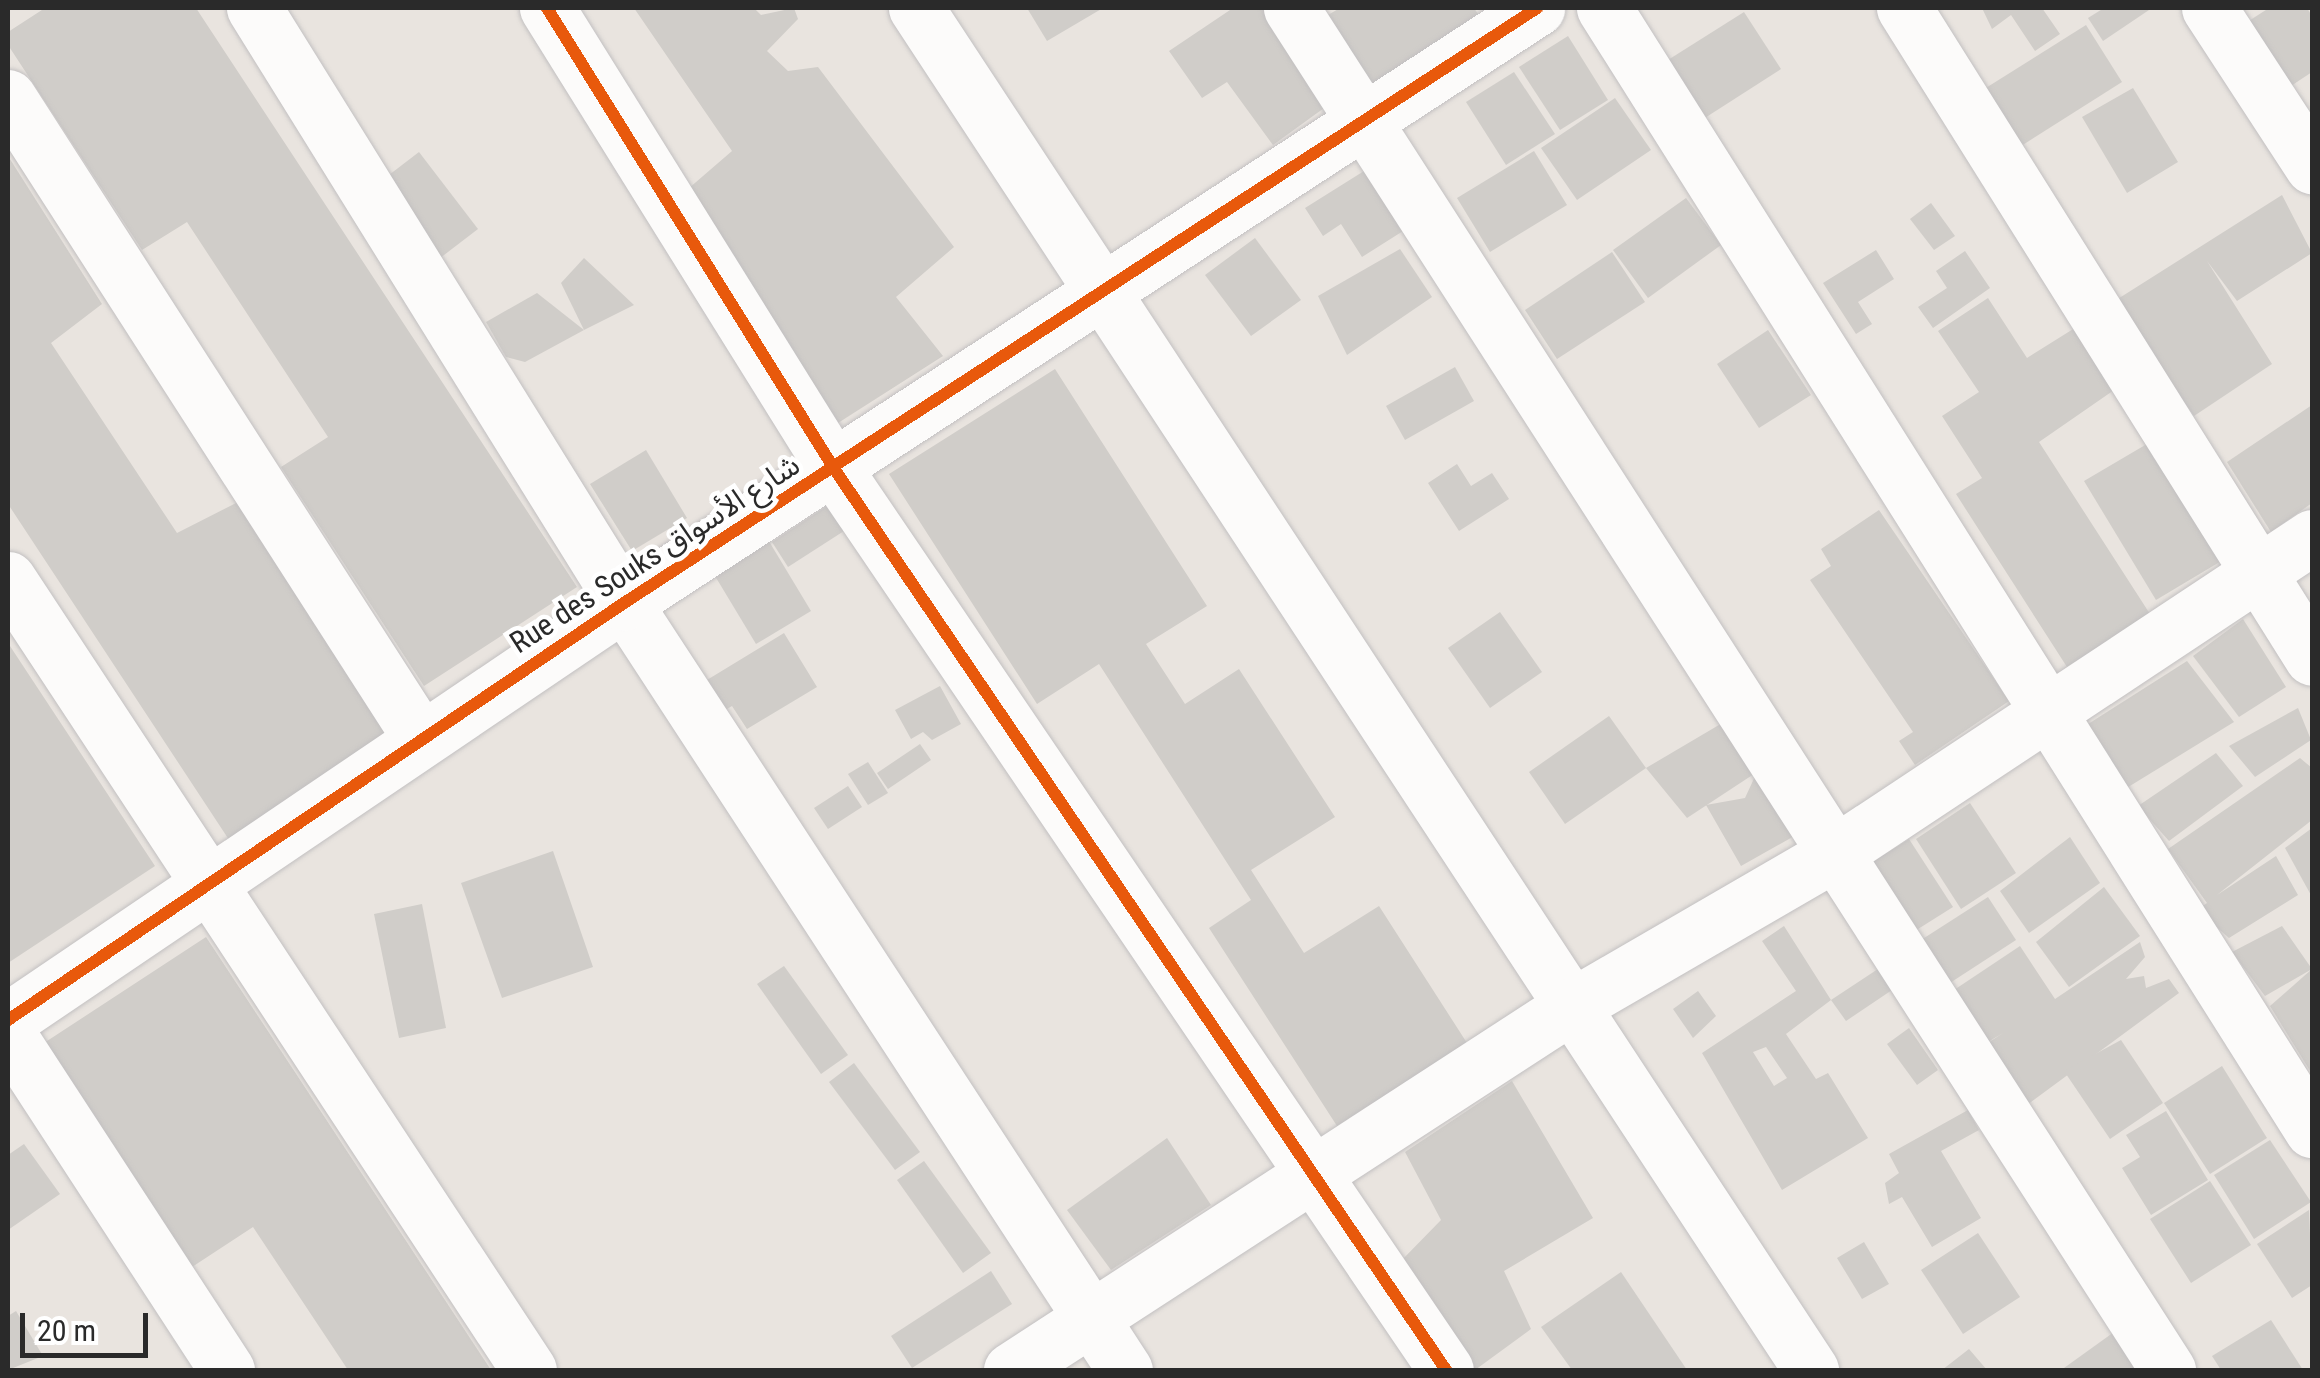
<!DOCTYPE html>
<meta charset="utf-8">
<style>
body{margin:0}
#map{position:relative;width:2320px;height:1378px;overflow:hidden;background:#e9e4df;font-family:"Roboto Condensed","Noto Sans Arabic",sans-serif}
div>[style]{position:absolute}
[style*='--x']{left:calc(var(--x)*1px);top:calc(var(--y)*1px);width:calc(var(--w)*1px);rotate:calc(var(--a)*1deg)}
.building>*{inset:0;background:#d0cdc9}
.roads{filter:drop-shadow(0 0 2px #c2c0c1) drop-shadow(0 0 2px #c2c0c1)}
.minor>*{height:55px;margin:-27.5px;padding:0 27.5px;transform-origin:27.5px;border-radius:27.5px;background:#fcfbfa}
.cycleway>*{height:12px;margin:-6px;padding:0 6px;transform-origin:6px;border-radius:6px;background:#e8590c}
span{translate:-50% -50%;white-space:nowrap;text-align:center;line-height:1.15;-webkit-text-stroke:9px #fff;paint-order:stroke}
.street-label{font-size:30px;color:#2a2a2a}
.frame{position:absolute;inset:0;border:10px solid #2a2a2a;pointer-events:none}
.scale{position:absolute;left:20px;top:1313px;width:128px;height:45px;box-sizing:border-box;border:5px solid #2a2a2a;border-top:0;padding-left:12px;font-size:30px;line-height:35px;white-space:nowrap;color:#2a2a2a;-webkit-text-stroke:8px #fff;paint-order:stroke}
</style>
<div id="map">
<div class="building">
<i style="clip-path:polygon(45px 8px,196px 8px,577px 587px,424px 686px,281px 467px,328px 437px,187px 222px,142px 250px,8px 45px,8px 32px)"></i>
<i style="clip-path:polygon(634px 8px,754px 8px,761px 15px,794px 8px,798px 19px,767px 51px,788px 71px,818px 67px,954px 247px,896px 297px,943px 356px,838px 423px,681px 195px,732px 151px)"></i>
<i style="clip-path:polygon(1027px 8px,1103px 8px,1047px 41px)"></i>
<i style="clip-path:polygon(1233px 8px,1263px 8px,1331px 103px,1273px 145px,1227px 82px,1202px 98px,1169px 51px)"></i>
<i style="clip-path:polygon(1340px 8px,1474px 8px,1480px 17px,1360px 93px,1316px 22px)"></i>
<i style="clip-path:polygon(1982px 8px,2042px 8px,2060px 34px,2035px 51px,2011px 15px,1992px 29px)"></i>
<i style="clip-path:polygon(2104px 8px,2152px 8px,2103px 41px,2088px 18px)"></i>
<i style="clip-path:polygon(2269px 8px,2307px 8px,2312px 16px,2312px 72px,2276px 96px,2233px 31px)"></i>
<i style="clip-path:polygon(1744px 12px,1781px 69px,1697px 123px,1660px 65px)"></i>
<i style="clip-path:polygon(2086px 25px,2122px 82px,2018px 148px,1981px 91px)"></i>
<i style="clip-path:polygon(1568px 36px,1608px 100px,1560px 130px,1519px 67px)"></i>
<i style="clip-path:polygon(1514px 72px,1555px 134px,1506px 165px,1466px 102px)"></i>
<i style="clip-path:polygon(2133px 88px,2178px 162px,2127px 193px,2082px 117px)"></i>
<i style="clip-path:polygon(1615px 98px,1651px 150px,1577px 200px,1541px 148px)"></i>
<i style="clip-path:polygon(1534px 151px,1567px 205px,1490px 252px,1457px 198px)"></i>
<i style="clip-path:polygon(419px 152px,478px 229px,431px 265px,372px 188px)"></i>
<i style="clip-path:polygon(8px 156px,102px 304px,51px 343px,177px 533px,240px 501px,399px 736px,239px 855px,8px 504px)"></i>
<i style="clip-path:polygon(1372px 166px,1411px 226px,1362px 257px,1341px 224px,1323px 236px,1305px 208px)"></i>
<i style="clip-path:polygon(2282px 195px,2312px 253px,2237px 301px,2207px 261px,2272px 364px,2194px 416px,2113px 302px)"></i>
<i style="clip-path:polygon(1686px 198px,1721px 245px,1648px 298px,1613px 250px)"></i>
<i style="clip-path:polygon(1931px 203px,1955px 236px,1934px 250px,1910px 219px)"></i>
<i style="clip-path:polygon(1255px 238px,1301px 300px,1251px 336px,1205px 275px)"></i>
<i style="clip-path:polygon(1400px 249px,1432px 297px,1347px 355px,1318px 296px)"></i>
<i style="clip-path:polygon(1876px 250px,1894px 279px,1858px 302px,1872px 324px,1856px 334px,1823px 283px)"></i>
<i style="clip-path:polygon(1965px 251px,1990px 288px,1933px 328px,1918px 307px,1947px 288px,1936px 271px)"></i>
<i style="clip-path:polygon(1612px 252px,1645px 302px,1557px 359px,1525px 310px)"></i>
<i style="clip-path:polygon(584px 258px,634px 305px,584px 330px,561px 283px)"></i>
<i style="clip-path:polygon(537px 293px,584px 330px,525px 362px,506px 357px,486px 322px)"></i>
<i style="clip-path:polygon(1988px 298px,2027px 358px,2078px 326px,2117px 388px,2039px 442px,2150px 614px,2067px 667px,1956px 494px,1982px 478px,1942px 416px,1979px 392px,1938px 331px)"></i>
<i style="clip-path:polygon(1768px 330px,1811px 395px,1759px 428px,1717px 364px)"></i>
<i style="clip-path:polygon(1455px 367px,1474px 401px,1405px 440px,1386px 406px)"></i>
<i style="clip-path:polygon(1055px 369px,1207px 606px,1146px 644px,1185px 704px,1239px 669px,1335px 817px,1251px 870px,1304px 953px,1379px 906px,1467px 1043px,1337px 1126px,1209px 928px,1251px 900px,1099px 664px,1037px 704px,889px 474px)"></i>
<i style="clip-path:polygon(2312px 405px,2312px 503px,2271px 532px,2227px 462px)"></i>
<i style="clip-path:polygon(2152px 441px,2223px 560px,2156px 600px,2084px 481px)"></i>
<i style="clip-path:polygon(646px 450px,687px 518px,632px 551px,590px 484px)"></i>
<i style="clip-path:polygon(1457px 464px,1471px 486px,1492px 473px,1509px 499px,1459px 531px,1428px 483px)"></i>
<i style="clip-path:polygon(827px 506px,844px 531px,788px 567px,772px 542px)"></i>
<i style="clip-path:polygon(1879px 510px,2009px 701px,1915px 765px,1899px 741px,1913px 732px,1810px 580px,1831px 566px,1821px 549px)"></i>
<i style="clip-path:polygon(767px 538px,811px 611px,756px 644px,712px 571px)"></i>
<i style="clip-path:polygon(1500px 612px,1542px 672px,1490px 708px,1448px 648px)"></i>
<i style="clip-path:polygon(2243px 619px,2286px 687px,2239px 717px,2193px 656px)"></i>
<i style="clip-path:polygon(784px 633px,817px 687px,747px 729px,732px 706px,720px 713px,702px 683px)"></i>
<i style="clip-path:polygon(8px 643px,155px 866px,8px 963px)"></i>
<i style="clip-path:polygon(2187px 661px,2234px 722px,2125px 789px,2085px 726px)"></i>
<i style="clip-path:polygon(940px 686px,961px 724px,932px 740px,923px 732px,911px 739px,895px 710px)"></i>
<i style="clip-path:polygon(2298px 708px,2311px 740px,2255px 777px,2229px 746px)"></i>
<i style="clip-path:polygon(1609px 716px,1646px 768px,1565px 824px,1529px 772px)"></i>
<i style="clip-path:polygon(1724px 722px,1757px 772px,1687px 818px,1646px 768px)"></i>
<i style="clip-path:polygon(920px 744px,931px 760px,888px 789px,877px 773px)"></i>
<i style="clip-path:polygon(2216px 753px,2243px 786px,2169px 841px,2138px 806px)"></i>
<i style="clip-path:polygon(2300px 758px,2312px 768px,2312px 820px,2217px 895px,2276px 856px,2298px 895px,2229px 938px,2197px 910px,2207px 903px,2168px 849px)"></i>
<i style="clip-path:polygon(868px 762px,888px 793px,868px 805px,848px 774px)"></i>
<i style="clip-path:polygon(1757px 772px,1796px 835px,1741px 866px,1706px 805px,1745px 798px)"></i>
<i style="clip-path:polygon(848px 786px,862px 807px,828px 829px,814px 808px)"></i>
<i style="clip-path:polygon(1970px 803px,2016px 873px,1961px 909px,1916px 839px)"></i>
<i style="clip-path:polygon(2312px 828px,2312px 897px,2285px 848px)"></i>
<i style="clip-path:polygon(2070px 837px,2100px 883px,2029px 933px,2000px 891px)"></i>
<i style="clip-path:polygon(1909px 839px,1953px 907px,1899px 941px,1855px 873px)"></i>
<i style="clip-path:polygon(553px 851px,593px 967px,502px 998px,461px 883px)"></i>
<i style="clip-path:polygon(2104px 887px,2140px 936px,2069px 987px,2036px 942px)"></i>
<i style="clip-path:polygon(1988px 897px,2016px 940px,1936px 992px,1907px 949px)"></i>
<i style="clip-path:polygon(422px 904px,446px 1028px,399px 1038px,374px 914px)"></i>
<i style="clip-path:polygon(evenodd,1784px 926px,1831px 1000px,1786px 1034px,1816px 1079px,1828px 1073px,1868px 1138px,1782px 1190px,1702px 1053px,1796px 991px,1762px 941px,1784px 926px,1766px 1047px,1787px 1078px,1774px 1086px,1753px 1052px,1766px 1047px)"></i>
<i style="clip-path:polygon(2282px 926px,2312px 969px,2265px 996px,2232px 952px)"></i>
<i style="clip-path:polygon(206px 937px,491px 1370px,348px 1370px,253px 1227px,192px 1267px,44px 1043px)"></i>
<i style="clip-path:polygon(2140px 942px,2145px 957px,2126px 979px,2144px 976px,2146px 988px,2169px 979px,2179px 993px,2012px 1116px,1971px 1054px,2003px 1033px,1973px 1051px,1939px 1000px,2020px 946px,2055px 999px)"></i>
<i style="clip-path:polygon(784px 966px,848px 1055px,821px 1074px,757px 984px)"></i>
<i style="clip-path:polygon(1881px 967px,1895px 988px,1846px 1021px,1831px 1000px)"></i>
<i style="clip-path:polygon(2312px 969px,2312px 1074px,2270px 1006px)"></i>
<i style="clip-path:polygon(1698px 991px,1716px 1016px,1693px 1038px,1673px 1009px)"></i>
<i style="clip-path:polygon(1909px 1028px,1938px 1070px,1917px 1085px,1887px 1044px)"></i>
<i style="clip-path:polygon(2121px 1040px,2163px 1103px,2110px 1139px,2064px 1071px)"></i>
<i style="clip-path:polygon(854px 1063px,920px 1152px,895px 1170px,829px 1082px)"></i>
<i style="clip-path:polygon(2222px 1066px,2267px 1138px,2210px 1174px,2164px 1103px)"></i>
<i style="clip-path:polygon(1512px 1081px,1593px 1218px,1504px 1271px,1531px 1329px,1475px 1370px,1456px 1370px,1401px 1261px,1441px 1220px,1405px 1152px)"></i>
<i style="clip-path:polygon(1968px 1110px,1979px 1130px,1941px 1151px,1981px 1218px,1932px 1247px,1902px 1197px,1889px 1204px,1885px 1183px,1899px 1173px,1889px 1154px)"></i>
<i style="clip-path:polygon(2166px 1111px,2208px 1180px,2151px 1215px,2122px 1168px,2140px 1157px,2126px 1135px)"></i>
<i style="clip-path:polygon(1167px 1138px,1211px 1205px,1111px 1270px,1067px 1210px)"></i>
<i style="clip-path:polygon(2270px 1140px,2311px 1202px,2254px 1239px,2214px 1175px)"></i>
<i style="clip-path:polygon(24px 1144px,60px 1194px,8px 1230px,8px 1155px)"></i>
<i style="clip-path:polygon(924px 1161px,991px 1253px,963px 1273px,897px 1180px)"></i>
<i style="clip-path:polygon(2210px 1181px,2251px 1245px,2191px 1283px,2150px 1219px)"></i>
<i style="clip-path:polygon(2309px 1210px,2312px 1285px,2292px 1298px,2257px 1244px)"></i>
<i style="clip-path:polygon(1978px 1233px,2020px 1297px,1963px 1334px,1921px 1270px)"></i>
<i style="clip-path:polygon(1864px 1242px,1889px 1284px,1862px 1299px,1837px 1258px)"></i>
<i style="clip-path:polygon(991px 1271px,1012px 1304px,912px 1368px,891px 1336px)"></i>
<i style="clip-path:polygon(1621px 1272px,1687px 1370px,1572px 1370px,1541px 1327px)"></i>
<i style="clip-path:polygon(16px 1311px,43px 1356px,8px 1370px,8px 1316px)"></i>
<i style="clip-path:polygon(2271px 1320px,2303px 1370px,2221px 1370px,2212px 1356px)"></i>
<i style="clip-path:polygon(2121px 1327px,2148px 1370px,2064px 1370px,2064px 1368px)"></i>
<i style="clip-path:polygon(1969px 1349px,1987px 1370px,1942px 1370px)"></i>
</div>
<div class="roads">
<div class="minor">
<i style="--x:254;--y:8;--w:701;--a:58.12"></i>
<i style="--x:624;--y:603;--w:916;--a:56.85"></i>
<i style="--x:547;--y:8;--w:541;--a:58.07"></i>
<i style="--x:833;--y:467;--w:1091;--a:55.83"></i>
<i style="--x:916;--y:8;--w:1630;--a:56.69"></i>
<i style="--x:1291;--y:8;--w:1620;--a:57.22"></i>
<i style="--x:1604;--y:8;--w:1327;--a:57.75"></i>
<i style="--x:1904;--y:8;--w:767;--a:57.88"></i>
<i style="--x:2209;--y:8;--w:189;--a:56.9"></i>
<i style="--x:8;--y:97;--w:763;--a:57.25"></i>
<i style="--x:8;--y:579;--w:947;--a:56.63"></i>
<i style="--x:8;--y:1020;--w:744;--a:-34.1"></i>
<i style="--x:624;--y:603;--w:1090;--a:-33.09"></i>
<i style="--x:8;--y:1034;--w:401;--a:56.9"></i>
<i style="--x:1011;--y:1370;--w:667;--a:-33"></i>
<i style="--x:1570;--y:1007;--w:303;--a:-30.1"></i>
<i style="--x:1832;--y:855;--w:576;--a:-33.52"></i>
</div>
</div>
<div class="cycleway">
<i style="--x:547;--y:8;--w:541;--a:58.07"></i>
<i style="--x:833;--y:467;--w:1091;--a:55.83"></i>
<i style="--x:8;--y:1020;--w:744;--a:-34.1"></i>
<i style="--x:624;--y:603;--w:1090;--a:-33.09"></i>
</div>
<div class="street-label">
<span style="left:655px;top:554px;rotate:-33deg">Rue des Souks شارع الأسواق</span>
</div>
<div class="frame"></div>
<div class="scale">20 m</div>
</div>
